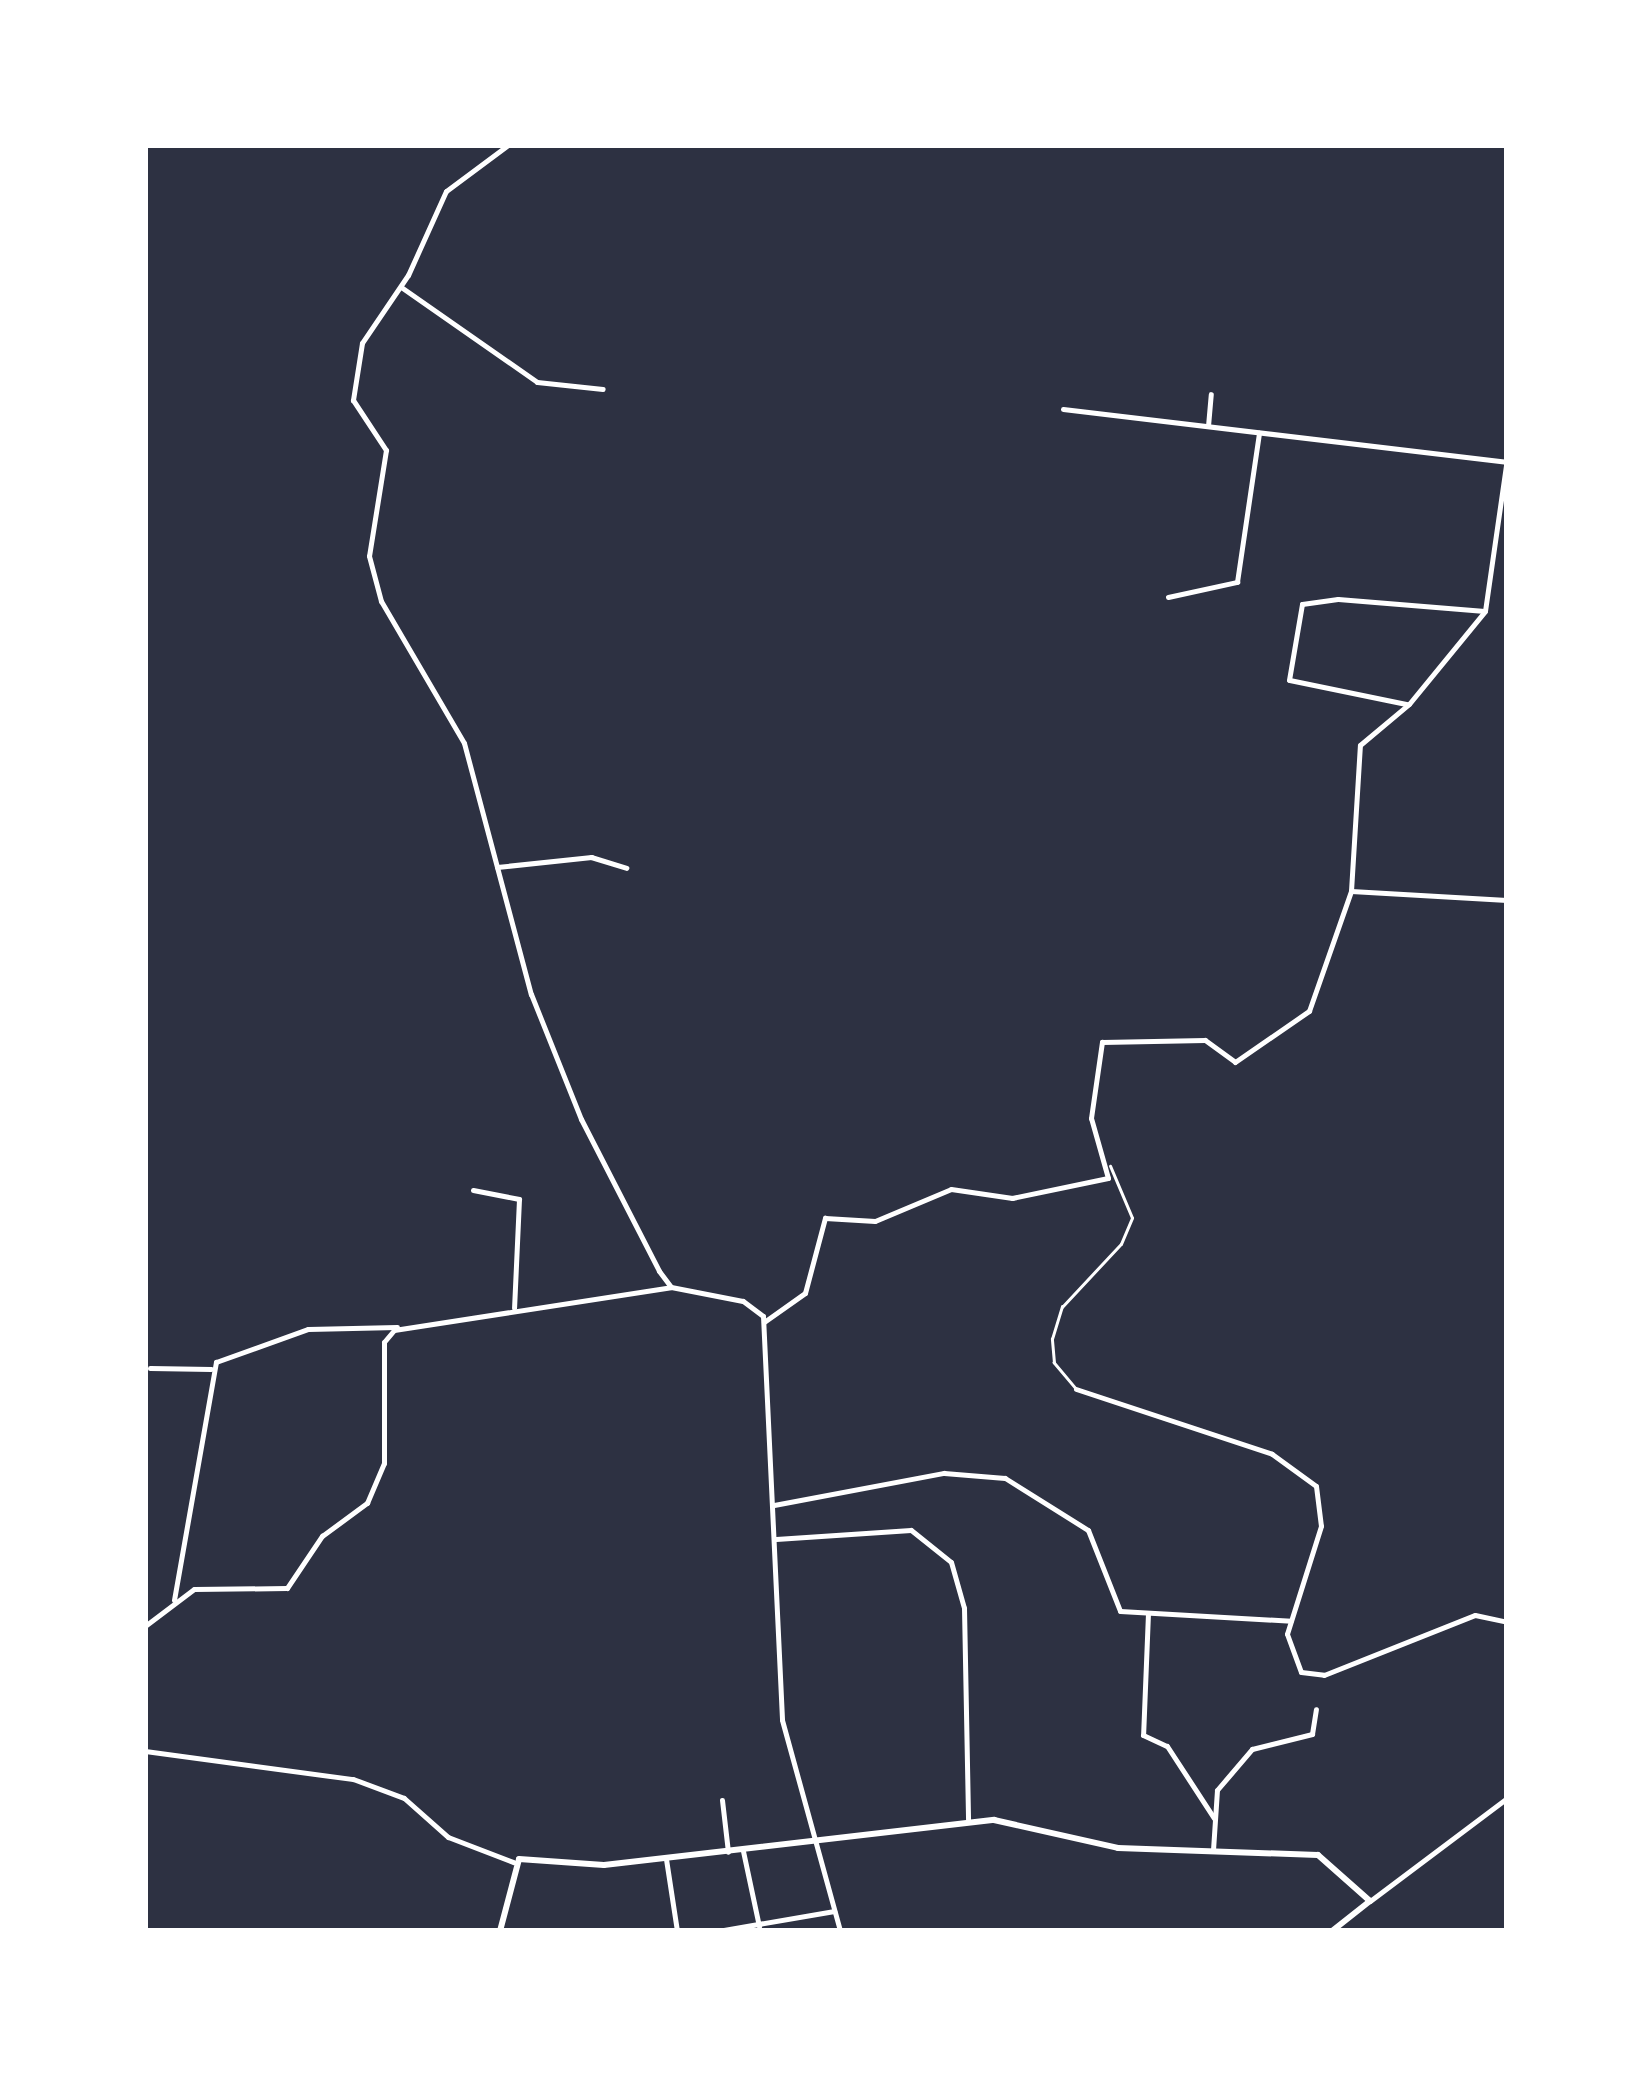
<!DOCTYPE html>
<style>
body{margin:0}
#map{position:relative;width:1652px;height:2076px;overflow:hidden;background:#2d3142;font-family:"DM Sans",sans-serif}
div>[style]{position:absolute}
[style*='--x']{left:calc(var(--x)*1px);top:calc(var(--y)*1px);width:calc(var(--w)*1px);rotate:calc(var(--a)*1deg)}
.service>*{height:2.5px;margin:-1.25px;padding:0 1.25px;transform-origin:1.25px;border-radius:1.25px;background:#fff}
.minor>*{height:5px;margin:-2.5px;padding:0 2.5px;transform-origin:2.5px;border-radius:2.5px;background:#fff}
.tertiary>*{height:6px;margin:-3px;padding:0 3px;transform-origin:3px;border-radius:3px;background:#fff}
span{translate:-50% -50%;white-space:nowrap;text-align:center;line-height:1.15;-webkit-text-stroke:8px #fff;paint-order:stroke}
.frame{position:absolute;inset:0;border:148px solid #fff;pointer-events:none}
</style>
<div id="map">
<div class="service">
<i style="--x:1075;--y:1388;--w:33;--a:-130"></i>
<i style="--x:1054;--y:1363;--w:24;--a:-95"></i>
<i style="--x:1052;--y:1339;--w:34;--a:-73"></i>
<i style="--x:1062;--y:1307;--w:86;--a:-46.9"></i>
<i style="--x:1121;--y:1244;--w:28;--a:-67"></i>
<i style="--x:1132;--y:1218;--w:56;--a:-112.9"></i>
</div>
<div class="minor">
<i style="--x:508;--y:145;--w:77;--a:143.4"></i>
<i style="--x:446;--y:191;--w:92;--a:114.3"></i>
<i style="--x:408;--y:275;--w:82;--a:124.1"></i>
<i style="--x:362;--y:343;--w:58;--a:99"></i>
<i style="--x:353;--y:400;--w:60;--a:56.6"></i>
<i style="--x:386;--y:450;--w:107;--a:99.1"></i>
<i style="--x:369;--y:556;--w:47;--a:75.1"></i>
<i style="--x:381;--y:601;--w:164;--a:59.7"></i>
<i style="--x:464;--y:743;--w:260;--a:75.1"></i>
<i style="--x:531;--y:994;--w:135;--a:68.2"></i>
<i style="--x:581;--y:1119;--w:171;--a:62.8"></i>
<i style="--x:659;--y:1271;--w:20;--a:53"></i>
<i style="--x:671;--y:1287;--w:73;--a:11"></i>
<i style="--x:743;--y:1301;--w:25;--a:37"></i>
<i style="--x:763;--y:1316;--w:404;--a:87.3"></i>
<i style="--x:782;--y:1720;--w:219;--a:74.6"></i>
<i style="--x:401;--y:287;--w:166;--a:34.9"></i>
<i style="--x:537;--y:382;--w:66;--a:6.1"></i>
<i style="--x:1063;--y:409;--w:446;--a:6.8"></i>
<i style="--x:1208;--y:426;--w:32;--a:-85"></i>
<i style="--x:1168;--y:597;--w:71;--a:-12.3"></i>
<i style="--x:1237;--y:582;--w:151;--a:-81.6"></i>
<i style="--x:1406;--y:704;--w:119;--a:-168.4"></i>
<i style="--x:1289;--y:680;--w:77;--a:-80.3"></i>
<i style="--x:1302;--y:604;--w:36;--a:-8"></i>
<i style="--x:1338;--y:599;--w:147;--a:4.7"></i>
<i style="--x:497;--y:867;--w:95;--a:-6.1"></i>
<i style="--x:591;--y:857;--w:37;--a:17"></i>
<i style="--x:1351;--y:891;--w:156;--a:3.3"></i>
<i style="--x:473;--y:1190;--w:47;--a:11.1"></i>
<i style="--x:519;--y:1199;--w:109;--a:92.6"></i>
<i style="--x:764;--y:1322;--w:50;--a:-35.3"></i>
<i style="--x:805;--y:1293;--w:78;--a:-75.1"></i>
<i style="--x:825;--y:1218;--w:50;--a:3.4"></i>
<i style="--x:875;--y:1221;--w:82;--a:-22.8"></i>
<i style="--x:951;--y:1189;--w:62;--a:8.4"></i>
<i style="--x:1012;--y:1198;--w:98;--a:-11.8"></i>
<i style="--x:1108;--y:1178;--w:62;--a:-105.8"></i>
<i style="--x:1091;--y:1118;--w:77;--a:-81.8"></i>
<i style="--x:1102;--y:1042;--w:103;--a:-1.1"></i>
<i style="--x:1205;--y:1040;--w:37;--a:36"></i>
<i style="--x:1235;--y:1062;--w:90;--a:-34.6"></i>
<i style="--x:1309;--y:1011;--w:127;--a:-70.7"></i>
<i style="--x:1351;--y:891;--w:146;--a:-86.5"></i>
<i style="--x:1360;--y:745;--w:64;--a:-39.9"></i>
<i style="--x:1409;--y:704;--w:120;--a:-50.7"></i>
<i style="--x:1485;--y:611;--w:154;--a:-81.8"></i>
<i style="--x:150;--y:1368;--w:61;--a:0.9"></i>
<i style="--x:1076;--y:1389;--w:206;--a:18.3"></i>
<i style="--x:1272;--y:1454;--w:54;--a:36"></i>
<i style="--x:1316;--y:1486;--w:40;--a:82.9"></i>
<i style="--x:1321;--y:1526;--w:113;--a:107.5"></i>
<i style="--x:1287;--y:1634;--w:40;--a:69.8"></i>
<i style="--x:1301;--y:1672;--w:23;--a:7"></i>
<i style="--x:1324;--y:1675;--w:162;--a:-21.7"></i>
<i style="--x:1475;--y:1615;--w:33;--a:12"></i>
<i style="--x:774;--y:1505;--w:173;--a:-10.7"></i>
<i style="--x:944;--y:1473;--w:61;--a:4.7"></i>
<i style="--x:1005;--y:1478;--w:98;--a:32.1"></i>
<i style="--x:1088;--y:1530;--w:87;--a:68.4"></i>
<i style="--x:1120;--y:1611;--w:171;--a:3.3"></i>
<i style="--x:776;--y:1539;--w:135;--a:-3.8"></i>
<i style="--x:911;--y:1530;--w:51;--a:38.7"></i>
<i style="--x:951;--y:1562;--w:48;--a:74.2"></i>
<i style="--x:964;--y:1608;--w:213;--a:88.9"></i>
<i style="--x:174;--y:1600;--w:242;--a:-80"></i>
<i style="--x:216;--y:1362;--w:98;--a:-19.7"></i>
<i style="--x:308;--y:1329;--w:89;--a:-1.3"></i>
<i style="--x:1148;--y:1613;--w:122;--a:92.3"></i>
<i style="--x:1143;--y:1735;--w:26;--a:25"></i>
<i style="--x:1167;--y:1746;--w:86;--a:56.9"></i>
<i style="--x:145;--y:1626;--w:61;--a:-37.1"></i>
<i style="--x:194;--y:1589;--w:93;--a:-0.6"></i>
<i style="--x:287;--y:1588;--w:63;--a:-56.1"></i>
<i style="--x:322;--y:1536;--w:56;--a:-36.3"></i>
<i style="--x:367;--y:1503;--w:43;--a:-67"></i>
<i style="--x:384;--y:1463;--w:121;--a:-90"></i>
<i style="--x:384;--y:1342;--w:16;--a:-50"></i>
<i style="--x:394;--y:1330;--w:280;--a:-8.8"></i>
<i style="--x:145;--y:1751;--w:210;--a:7.7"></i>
<i style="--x:353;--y:1779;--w:54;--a:20.4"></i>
<i style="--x:404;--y:1798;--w:59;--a:41.6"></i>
<i style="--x:448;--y:1837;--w:70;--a:21"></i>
<i style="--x:722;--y:1800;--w:52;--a:83.4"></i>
<i style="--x:1213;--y:1850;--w:60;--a:-86.2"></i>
<i style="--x:1217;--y:1790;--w:54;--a:-49.5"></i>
<i style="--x:1252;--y:1749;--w:62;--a:-14"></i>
<i style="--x:1312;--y:1734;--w:25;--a:-81"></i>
<i style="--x:743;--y:1851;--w:77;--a:78"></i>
<i style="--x:666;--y:1859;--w:73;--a:81.3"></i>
<i style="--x:1370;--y:1901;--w:171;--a:-36.9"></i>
<i style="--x:718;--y:1931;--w:118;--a:-9.8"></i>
<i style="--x:1204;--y:1931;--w:104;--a:0"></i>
</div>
<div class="tertiary">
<i style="--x:500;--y:1931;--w:74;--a:-75.2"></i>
<i style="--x:519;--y:1859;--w:85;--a:4"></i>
<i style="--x:604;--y:1865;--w:393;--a:-6.6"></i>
<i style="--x:994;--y:1820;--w:127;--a:12.7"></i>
<i style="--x:1118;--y:1848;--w:200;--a:2"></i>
<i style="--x:1318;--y:1855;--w:69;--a:41.5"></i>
<i style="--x:1370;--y:1901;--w:48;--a:141.7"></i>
</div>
<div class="frame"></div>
</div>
